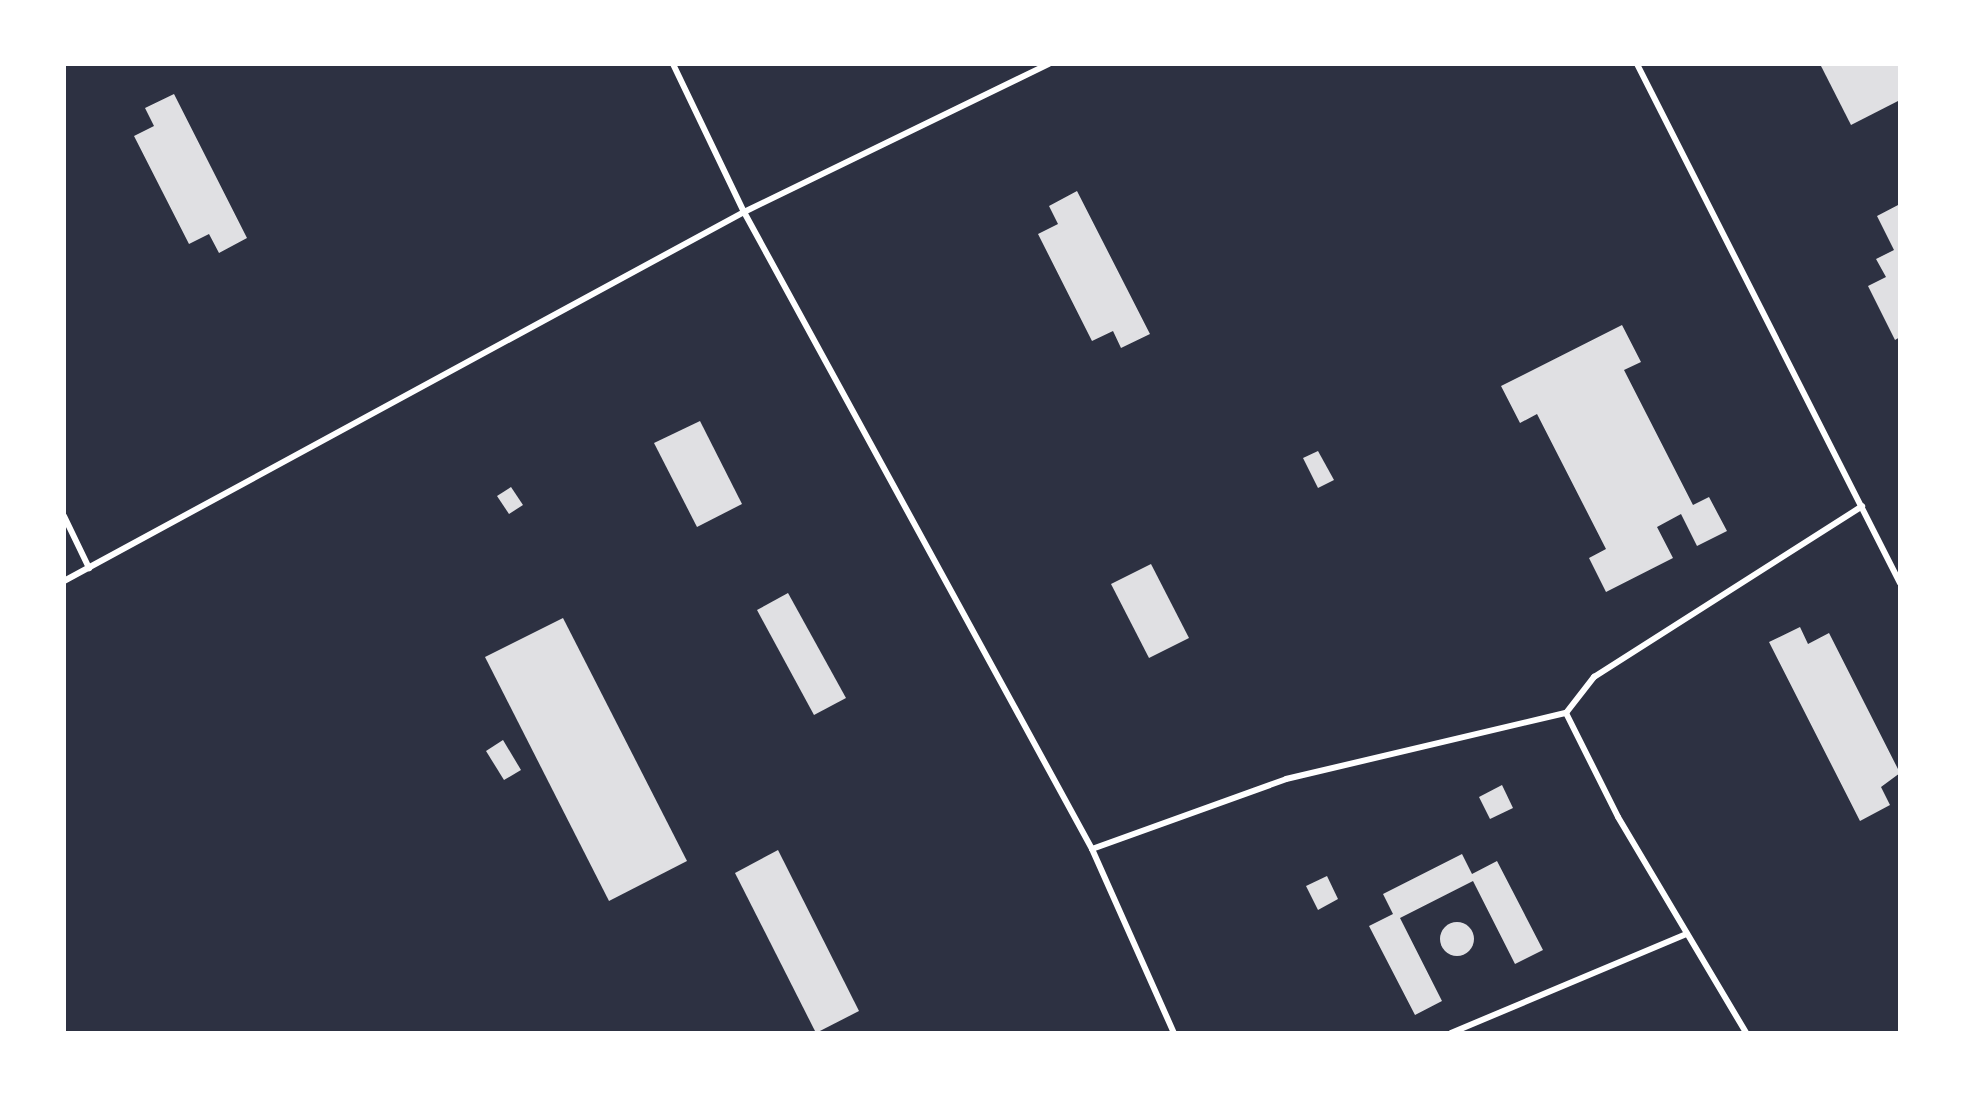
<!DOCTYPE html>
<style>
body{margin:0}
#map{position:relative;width:1964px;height:1097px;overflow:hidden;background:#2d3142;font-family:Barlow,sans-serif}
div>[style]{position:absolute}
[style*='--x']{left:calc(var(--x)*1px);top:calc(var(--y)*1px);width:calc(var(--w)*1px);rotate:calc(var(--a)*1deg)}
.building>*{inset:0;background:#e0e0e3}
.round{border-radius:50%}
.service>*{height:6px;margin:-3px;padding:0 3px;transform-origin:3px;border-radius:3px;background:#fff}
span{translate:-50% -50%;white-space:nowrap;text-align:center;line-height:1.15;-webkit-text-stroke:6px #fff;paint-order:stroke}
.frame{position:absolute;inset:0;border:66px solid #fff;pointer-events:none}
</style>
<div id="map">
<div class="building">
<i style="clip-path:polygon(1820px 64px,1900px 64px,1900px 100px,1851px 125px)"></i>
<i style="clip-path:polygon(174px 94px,247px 238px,219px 253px,209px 234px,189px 244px,134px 136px,154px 126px,145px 108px)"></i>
<i style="clip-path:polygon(1077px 191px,1150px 334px,1121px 348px,1113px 331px,1092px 341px,1038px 234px,1058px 224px,1049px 206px)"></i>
<i style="clip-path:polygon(1900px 204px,1900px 337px,1895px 340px,1868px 286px,1886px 277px,1876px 259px,1894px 250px,1877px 216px)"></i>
<i style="clip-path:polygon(1622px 325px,1641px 362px,1624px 370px,1693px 505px,1709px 497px,1727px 531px,1697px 546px,1681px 514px,1657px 527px,1673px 558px,1606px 592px,1589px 558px,1606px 549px,1537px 414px,1520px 423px,1501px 386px)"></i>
<i style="clip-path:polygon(700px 421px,742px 504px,697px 527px,654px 443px)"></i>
<i style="clip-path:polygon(1318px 451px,1334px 480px,1318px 488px,1303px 458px)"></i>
<i style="clip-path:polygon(511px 487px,523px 505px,509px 514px,497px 496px)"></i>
<i style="clip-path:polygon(1151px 564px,1189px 638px,1149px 658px,1111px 584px)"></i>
<i style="clip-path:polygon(788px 593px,846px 698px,814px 715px,757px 610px)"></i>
<i style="clip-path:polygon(563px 618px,687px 861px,609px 901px,485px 657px)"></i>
<i style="clip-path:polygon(1800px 627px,1808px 644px,1829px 633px,1900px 773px,1881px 787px,1890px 805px,1860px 821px,1769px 642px)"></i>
<i style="clip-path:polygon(503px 740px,521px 770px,504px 780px,486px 751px)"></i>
<i style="clip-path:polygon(1502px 785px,1513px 808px,1490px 819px,1479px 797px)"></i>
<i style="clip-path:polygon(778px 850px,859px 1011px,816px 1033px,735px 873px)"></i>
<i style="clip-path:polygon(1462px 854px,1472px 874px,1497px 861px,1543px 950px,1515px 964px,1473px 881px,1400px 918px,1442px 1001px,1415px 1015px,1369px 926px,1393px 914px,1383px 894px)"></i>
<i style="clip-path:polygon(1327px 876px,1338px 899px,1318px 910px,1306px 886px)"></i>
<i class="round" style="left:1440px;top:922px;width:34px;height:34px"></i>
</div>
<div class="service">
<i style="--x:673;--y:64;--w:164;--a:64.4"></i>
<i style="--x:744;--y:212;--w:726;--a:61.35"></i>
<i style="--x:1092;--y:849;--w:201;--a:66"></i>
<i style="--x:1637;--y:64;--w:582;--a:63.13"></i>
<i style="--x:64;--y:516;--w:58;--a:64.3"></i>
<i style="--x:64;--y:581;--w:774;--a:-28.49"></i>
<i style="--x:744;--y:212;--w:339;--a:-25.9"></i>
<i style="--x:1566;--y:713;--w:116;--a:63.4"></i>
<i style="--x:1618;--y:817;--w:251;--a:59.3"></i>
<i style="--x:1092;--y:849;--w:206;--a:-19.8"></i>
<i style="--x:1286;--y:779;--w:288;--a:-13.3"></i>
<i style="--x:1566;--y:713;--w:46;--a:-52.1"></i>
<i style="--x:1594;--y:677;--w:318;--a:-32.5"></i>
<i style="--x:1451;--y:1033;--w:256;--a:-22.8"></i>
</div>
<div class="frame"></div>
</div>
